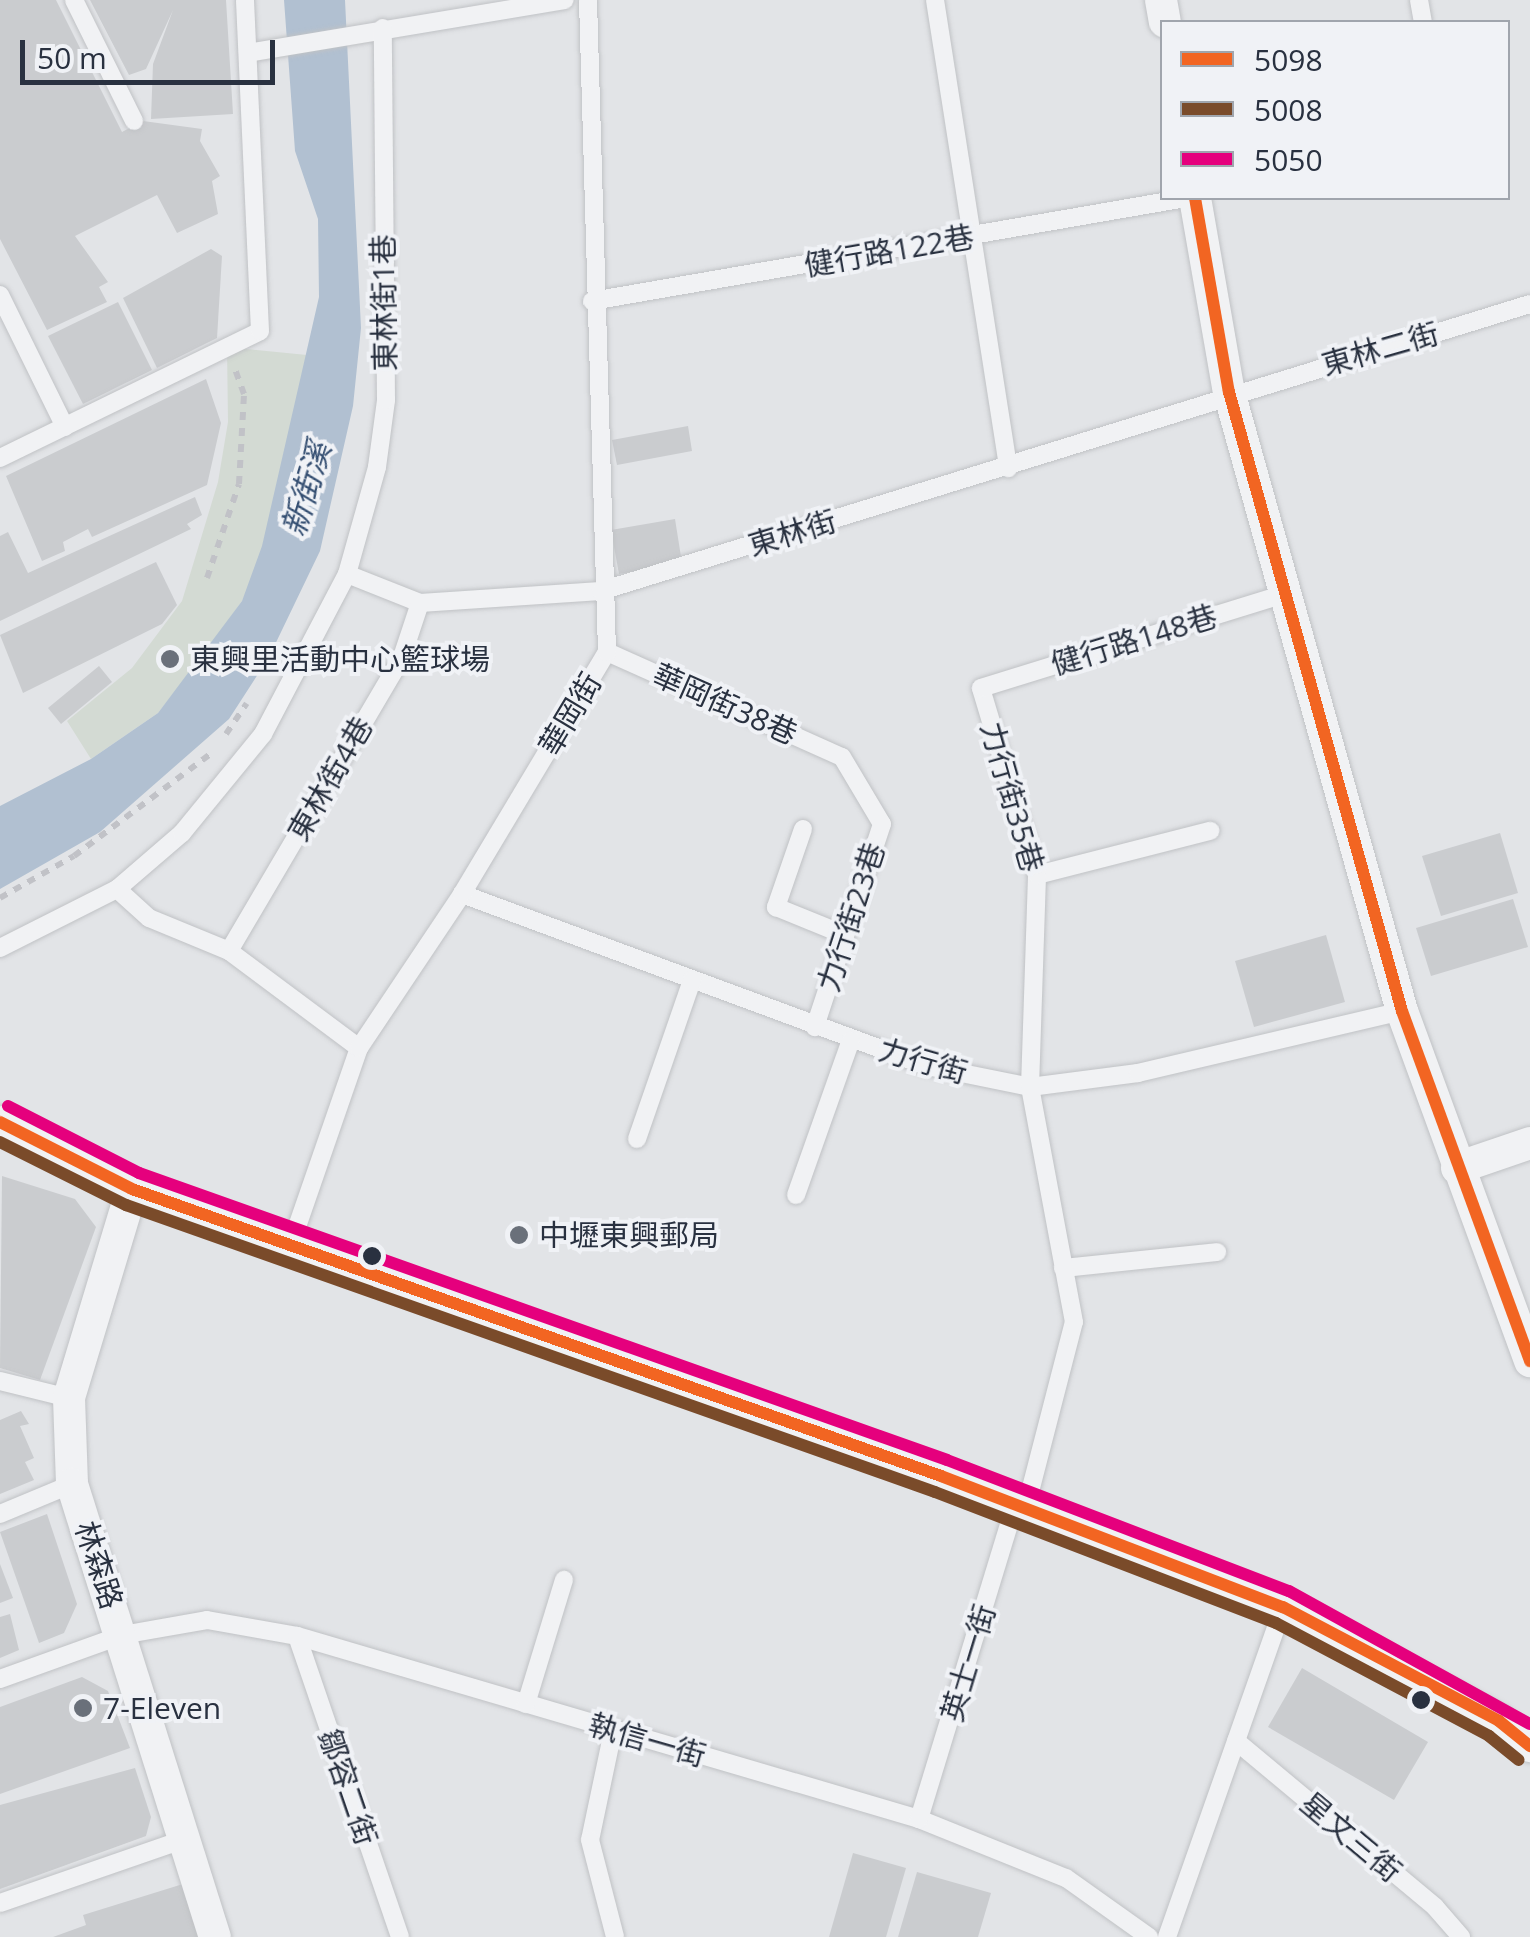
<!DOCTYPE html>
<meta charset="utf-8">
<style>
body{margin:0}
#map{position:relative;width:1530px;height:1937px;overflow:hidden;background:#e2e4e7;font-family:"Open Sans","Noto Sans TC",sans-serif}
div>[style]{position:absolute}
[style*='--x']{left:calc(var(--x)*1px);top:calc(var(--y)*1px);width:calc(var(--w)*1px);rotate:calc(var(--a)*1deg)}
.green>*{inset:0;background:#d3dad3}
.water>*{inset:0;background:#b1c0d1}
.building>*{inset:0;background:#cacccf}
.path>*{height:6px;margin-top:-3px;transform-origin:0;background:repeating-linear-gradient(90deg,#c1c2c7 0 8px,transparent 0 16px)}
.roads{filter:drop-shadow(0 0 2px #c0c2c5) drop-shadow(0 0 2px #c0c2c5)}
.service>*{height:18px;margin:-9px;padding:0 9px;transform-origin:9px;border-radius:9px;background:#f1f2f4}
.minor>*{height:32px;margin:-16px;padding:0 16px;transform-origin:16px;border-radius:16px;background:#f1f2f4}
.bus-1>*{height:12px;margin:-6px;padding:0 6px;transform-origin:6px;border-radius:6px;background:#f26522}
.bus-2>*{height:12px;margin:-6px;padding:0 6px;transform-origin:6px;border-radius:6px;background:#7a4b2a}
.bus-3>*{height:12px;margin:-6px;padding:0 6px;transform-origin:6px;border-radius:6px;background:#e5007d}
.dots>*{width:28px;height:28px;translate:-50% -50%;box-sizing:border-box;border:5px solid #f0f2f6;border-radius:50%}
span{translate:-50% -50%;white-space:nowrap;text-align:center;line-height:1.15;-webkit-text-stroke:8px #f0f2f6;paint-order:stroke}
.street-label{font-size:30px;color:#293140}
.poi-label{font-size:30px;color:#293140}
.left{translate:0 -50%;text-align:left}
.water-label{font-size:32px;color:#354f72;font-style:italic}
.legend{position:absolute;left:1160px;top:20px;width:350px;height:180px;box-sizing:border-box;background:#f0f2f6;border:2px solid #a0a5ad;margin:0;padding:12px 18px;list-style:none;font-size:30px;color:#293140}
.legend li{display:flex;align-items:center;gap:20px;height:50px}
.legend b{width:50px;border:2px solid #a0a5ad}
.scale{position:absolute;left:20px;top:40px;width:255px;height:45px;box-sizing:border-box;border:5px solid #293140;border-top:0;padding-left:12px;font-size:30px;line-height:35px;white-space:nowrap;color:#293140;-webkit-text-stroke:8px #f0f2f6;paint-order:stroke}
</style>
<div id="map">
<div class="green">
<i style="clip-path:polygon(227px 347px,327px 357px,315px 452px,242px 601px,208px 649px,158px 713px,91px 759px,67px 721px,132px 668px,182px 601px,218px 482px,228px 422px)"></i>
</div>
<div class="water">
<i style="clip-path:polygon(284px 0,345px 0,361px 328px,353px 406px,320px 551px,269px 657px,229px 719px,100px 832px,0 889px,0 806px,91px 759px,158px 713px,242px 601px,262px 546px,319px 297px,318px 219px,295px 151px)"></i>
</div>
<div class="building">
<i style="clip-path:polygon(0 0,56px 0,122px 132px,143px 121px,202px 129px,200px 141px,220px 176px,212px 181px,218px 214px,177px 233px,157px 195px,75px 236px,108px 282px,99px 287px,107px 302px,47px 330px,0 239px)"></i>
<i style="clip-path:polygon(90px 0,226px 0,233px 114px,151px 119px,153px 64px,173px 10px,146px 69px,129px 75px)"></i>
<i style="clip-path:polygon(211px 249px,222px 256px,217px 338px,157px 368px,123px 298px)"></i>
<i style="clip-path:polygon(118px 302px,152px 370px,83px 404px,48px 336px)"></i>
<i style="clip-path:polygon(206px 379px,221px 423px,207px 485px,92px 537px,88px 529px,63px 542px,65px 551px,42px 561px,6px 476px)"></i>
<i style="clip-path:polygon(688px 426px,692px 451px,617px 465px,612px 440px)"></i>
<i style="clip-path:polygon(195px 497px,202px 515px,187px 524px,191px 529px,0 621px,0 536px,8px 532px,28px 573px)"></i>
<i style="clip-path:polygon(675px 519px,682px 563px,619px 574px,611px 530px)"></i>
<i style="clip-path:polygon(156px 562px,177px 605px,162px 624px,23px 693px,0 635px)"></i>
<i style="clip-path:polygon(99px 666px,112px 682px,61px 724px,48px 708px)"></i>
<i style="clip-path:polygon(1500px 833px,1518px 893px,1441px 916px,1422px 856px)"></i>
<i style="clip-path:polygon(1513px 899px,1528px 947px,1431px 976px,1416px 928px)"></i>
<i style="clip-path:polygon(1326px 935px,1345px 1002px,1254px 1027px,1235px 961px)"></i>
<i style="clip-path:polygon(2px 1176px,75px 1199px,96px 1227px,40px 1380px,0 1368px)"></i>
<i style="clip-path:polygon(21px 1411px,29px 1424px,20px 1426px,34px 1458px,25px 1462px,34px 1480px,0 1494px,0 1420px)"></i>
<i style="clip-path:polygon(47px 1514px,77px 1604px,64px 1633px,39px 1643px,0 1532px)"></i>
<i style="clip-path:polygon(0 1564px,13px 1598px,0 1603px)"></i>
<i style="clip-path:polygon(10px 1614px,19px 1650px,0 1658px,0 1617px)"></i>
<i style="clip-path:polygon(1302px 1668px,1428px 1742px,1394px 1800px,1268px 1727px)"></i>
<i style="clip-path:polygon(82px 1677px,108px 1691px,130px 1748px,0 1794px,0 1707px)"></i>
<i style="clip-path:polygon(135px 1768px,151px 1817px,146px 1836px,0 1889px,0 1805px)"></i>
<i style="clip-path:polygon(853px 1853px,906px 1868px,886px 1937px,829px 1937px)"></i>
<i style="clip-path:polygon(917px 1872px,991px 1893px,978px 1937px,898px 1937px)"></i>
<i style="clip-path:polygon(183px 1884px,210px 1937px,53px 1937px,86px 1925px,83px 1915px)"></i>
</div>
<div class="path">
<i style="--x:207;--y:578;--w:99;--a:-71.2"></i>
<i style="--x:239;--y:484;--w:90;--a:-86.8"></i>
<i style="--x:244;--y:394;--w:29;--a:-110"></i>
<i style="--x:226;--y:734;--w:37;--a:-56"></i>
<i style="--x:0;--y:898;--w:85;--a:-29.6"></i>
<i style="--x:74;--y:856;--w:169;--a:-36.8"></i>
</div>
<div class="roads">
<div class="service">
<i style="--x:74;--y:0;--w:135;--a:63.6"></i>
<i style="--x:935;--y:0;--w:474;--a:81.1"></i>
<i style="--x:1419;--y:0;--w:22;--a:80"></i>
<i style="--x:248;--y:53;--w:321;--a:-9.5"></i>
<i style="--x:0;--y:295;--w:147;--a:63.8"></i>
<i style="--x:592;--y:301;--w:603;--a:-9.84"></i>
<i style="--x:0;--y:458;--w:289;--a:-26"></i>
<i style="--x:260;--y:331;--w:331;--a:-92.6"></i>
<i style="--x:347;--y:574;--w:79;--a:21.7"></i>
<i style="--x:420;--y:603;--w:181;--a:-3.8"></i>
<i style="--x:601;--y:591;--w:972;--a:-17.17"></i>
<i style="--x:607;--y:652;--w:257;--a:24.1"></i>
<i style="--x:842;--y:757;--w:78;--a:59.2"></i>
<i style="--x:882;--y:824;--w:214;--a:108.3"></i>
<i style="--x:803;--y:829;--w:83;--a:109.1"></i>
<i style="--x:776;--y:907;--w:74;--a:22.1"></i>
<i style="--x:1037;--y:875;--w:179;--a:-14.3"></i>
<i style="--x:117;--y:889;--w:43;--a:42.2"></i>
<i style="--x:149;--y:918;--w:87;--a:22.4"></i>
<i style="--x:229;--y:951;--w:162;--a:36.7"></i>
<i style="--x:462;--y:894;--w:496;--a:20.3"></i>
<i style="--x:927;--y:1066;--w:105;--a:11.5"></i>
<i style="--x:1030;--y:1087;--w:109;--a:-7.4"></i>
<i style="--x:1138;--y:1073;--w:271;--a:-13.2"></i>
<i style="--x:0;--y:948;--w:131;--a:-26.8"></i>
<i style="--x:117;--y:889;--w:86;--a:-40.7"></i>
<i style="--x:182;--y:833;--w:128;--a:-50.7"></i>
<i style="--x:263;--y:734;--w:181;--a:-62.3"></i>
<i style="--x:347;--y:574;--w:111;--a:-74.3"></i>
<i style="--x:377;--y:467;--w:68;--a:-82.3"></i>
<i style="--x:386;--y:400;--w:372;--a:-90.5"></i>
<i style="--x:229;--y:951;--w:341;--a:-59.5"></i>
<i style="--x:402;--y:657;--w:57;--a:-71.6"></i>
<i style="--x:637;--y:1139;--w:168;--a:-70.9"></i>
<i style="--x:796;--y:1195;--w:164;--a:-70.5"></i>
<i style="--x:290;--y:1247;--w:211;--a:-70.9"></i>
<i style="--x:359;--y:1048;--w:185;--a:-56.2"></i>
<i style="--x:462;--y:894;--w:282;--a:-59.1"></i>
<i style="--x:607;--y:652;--w:652;--a:-91.67"></i>
<i style="--x:1063;--y:1268;--w:155;--a:-5.9"></i>
<i style="--x:0;--y:1381;--w:71;--a:13.8"></i>
<i style="--x:1025;--y:1511;--w:195;--a:-75.5"></i>
<i style="--x:1074;--y:1322;--w:239;--a:-100.6"></i>
<i style="--x:1030;--y:1087;--w:212;--a:-88.1"></i>
<i style="--x:1037;--y:875;--w:195;--a:-106.7"></i>
<i style="--x:981;--y:688;--w:320;--a:-17.2"></i>
<i style="--x:0;--y:1514;--w:78;--a:-22.6"></i>
<i style="--x:297;--y:1636;--w:318;--a:71.1"></i>
<i style="--x:0;--y:1679;--w:130;--a:-19.8"></i>
<i style="--x:122;--y:1635;--w:86;--a:-10"></i>
<i style="--x:207;--y:1620;--w:91;--a:10.1"></i>
<i style="--x:297;--y:1636;--w:648;--a:16.39"></i>
<i style="--x:919;--y:1819;--w:158;--a:21.9"></i>
<i style="--x:1066;--y:1878;--w:102;--a:35.4"></i>
<i style="--x:526;--y:1704;--w:130;--a:-73"></i>
<i style="--x:613;--y:1731;--w:111;--a:101.9"></i>
<i style="--x:590;--y:1840;--w:100;--a:75.5"></i>
<i style="--x:1236;--y:1741;--w:259;--a:39.8"></i>
<i style="--x:1435;--y:1907;--w:40;--a:49"></i>
<i style="--x:919;--y:1819;--w:328;--a:-73"></i>
<i style="--x:0;--y:1903;--w:196;--a:-19.1"></i>
<i style="--x:1167;--y:1937;--w:350;--a:-70.6"></i>
</div>
<div class="minor">
<i style="--x:1161;--y:0;--w:22;--a:80"></i>
<i style="--x:1195;--y:198;--w:197;--a:80.1"></i>
<i style="--x:1229;--y:392;--w:643;--a:74.39"></i>
<i style="--x:1402;--y:1011;--w:373;--a:69.9"></i>
<i style="--x:0;--y:1122;--w:148;--a:26.9"></i>
<i style="--x:132;--y:1189;--w:858;--a:19.53"></i>
<i style="--x:941;--y:1476;--w:366;--a:21"></i>
<i style="--x:1283;--y:1607;--w:244;--a:27.8"></i>
<i style="--x:1499;--y:1721;--w:40;--a:39"></i>
<i style="--x:1457;--y:1168;--w:77;--a:-18.9"></i>
<i style="--x:132;--y:1189;--w:218;--a:106.8"></i>
<i style="--x:69;--y:1398;--w:86;--a:88"></i>
<i style="--x:72;--y:1484;--w:475;--a:72.5"></i>
</div>
</div>
<div class="bus-1">
<i style="--x:1195;--y:198;--w:197;--a:80.1"></i>
<i style="--x:1229;--y:392;--w:643;--a:74.39"></i>
<i style="--x:1402;--y:1011;--w:373;--a:69.9"></i>
<i style="--x:0;--y:1122;--w:148;--a:26.9"></i>
<i style="--x:132;--y:1189;--w:858;--a:19.53"></i>
<i style="--x:941;--y:1476;--w:366;--a:21"></i>
<i style="--x:1283;--y:1607;--w:244;--a:27.8"></i>
<i style="--x:1499;--y:1721;--w:40;--a:39"></i>
</div>
<div class="bus-2">
<i style="--x:0;--y:1142;--w:141;--a:26.6"></i>
<i style="--x:126;--y:1205;--w:858;--a:19.53"></i>
<i style="--x:935;--y:1492;--w:365;--a:21"></i>
<i style="--x:1276;--y:1623;--w:241;--a:27.9"></i>
<i style="--x:1489;--y:1736;--w:38;--a:39"></i>
</div>
<div class="bus-3">
<i style="--x:8;--y:1106;--w:147;--a:27.1"></i>
<i style="--x:139;--y:1173;--w:857;--a:19.55"></i>
<i style="--x:947;--y:1460;--w:366;--a:21"></i>
<i style="--x:1289;--y:1591;--w:275;--a:28.9"></i>
</div>
<div class="dots">
<i style="left:170px;top:659px;background:#6a707a"></i>
<i style="left:519px;top:1235px;background:#6a707a"></i>
<i style="left:372px;top:1256px;background:#293140"></i>
<i style="left:1421px;top:1700px;background:#293140"></i>
<i style="left:83px;top:1708px;background:#6a707a"></i>
</div>
<div class="street-label">
<span style="left:889px;top:251px;rotate:-10deg">健行路122巷</span>
<span style="left:384px;top:303px;rotate:-91deg">東林街1巷</span>
<span style="left:1380px;top:349px;rotate:-16deg">東林二街</span>
<span style="left:792px;top:533px;rotate:-17deg">東林街</span>
<span style="left:1134px;top:640px;rotate:-17deg">健行路148巷</span>
<span style="left:725px;top:704px;rotate:24deg">華岡街38巷</span>
<span style="left:570px;top:714px;rotate:-59deg">華岡街</span>
<span style="left:330px;top:779px;rotate:-60deg">東林街4巷</span>
<span style="left:1012px;top:797px;rotate:74deg">力行街35巷</span>
<span style="left:851px;top:917px;rotate:-72deg">力行街23巷</span>
<span style="left:923px;top:1061px;rotate:16deg">力行街</span>
<span style="left:99px;top:1565px;rotate:72deg">林森路</span>
<span style="left:968px;top:1663px;rotate:-73deg">英士一街</span>
<span style="left:647px;top:1740px;rotate:16deg">執信一街</span>
<span style="left:348px;top:1787px;rotate:71deg">鄒容二街</span>
<span style="left:1351px;top:1837px;rotate:40deg">星文三街</span>
</div>
<div class="poi-label">
<span class="left" style="left:190px;top:659px">東興里活動中心籃球場</span>
<span class="left" style="left:539px;top:1235px">中壢東興郵局</span>
<span class="left" style="left:103px;top:1708px">7-Eleven</span>
</div>
<div class="water-label">
<span style="left:306px;top:489px;rotate:-73deg">新街溪</span>
</div>
<ul class="legend">
<li><b style="height:12px;background:#f26522"></b>5098</li>
<li><b style="height:12px;background:#7a4b2a"></b>5008</li>
<li><b style="height:12px;background:#e5007d"></b>5050</li>
</ul>
<div class="scale">50 m</div>
</div>
